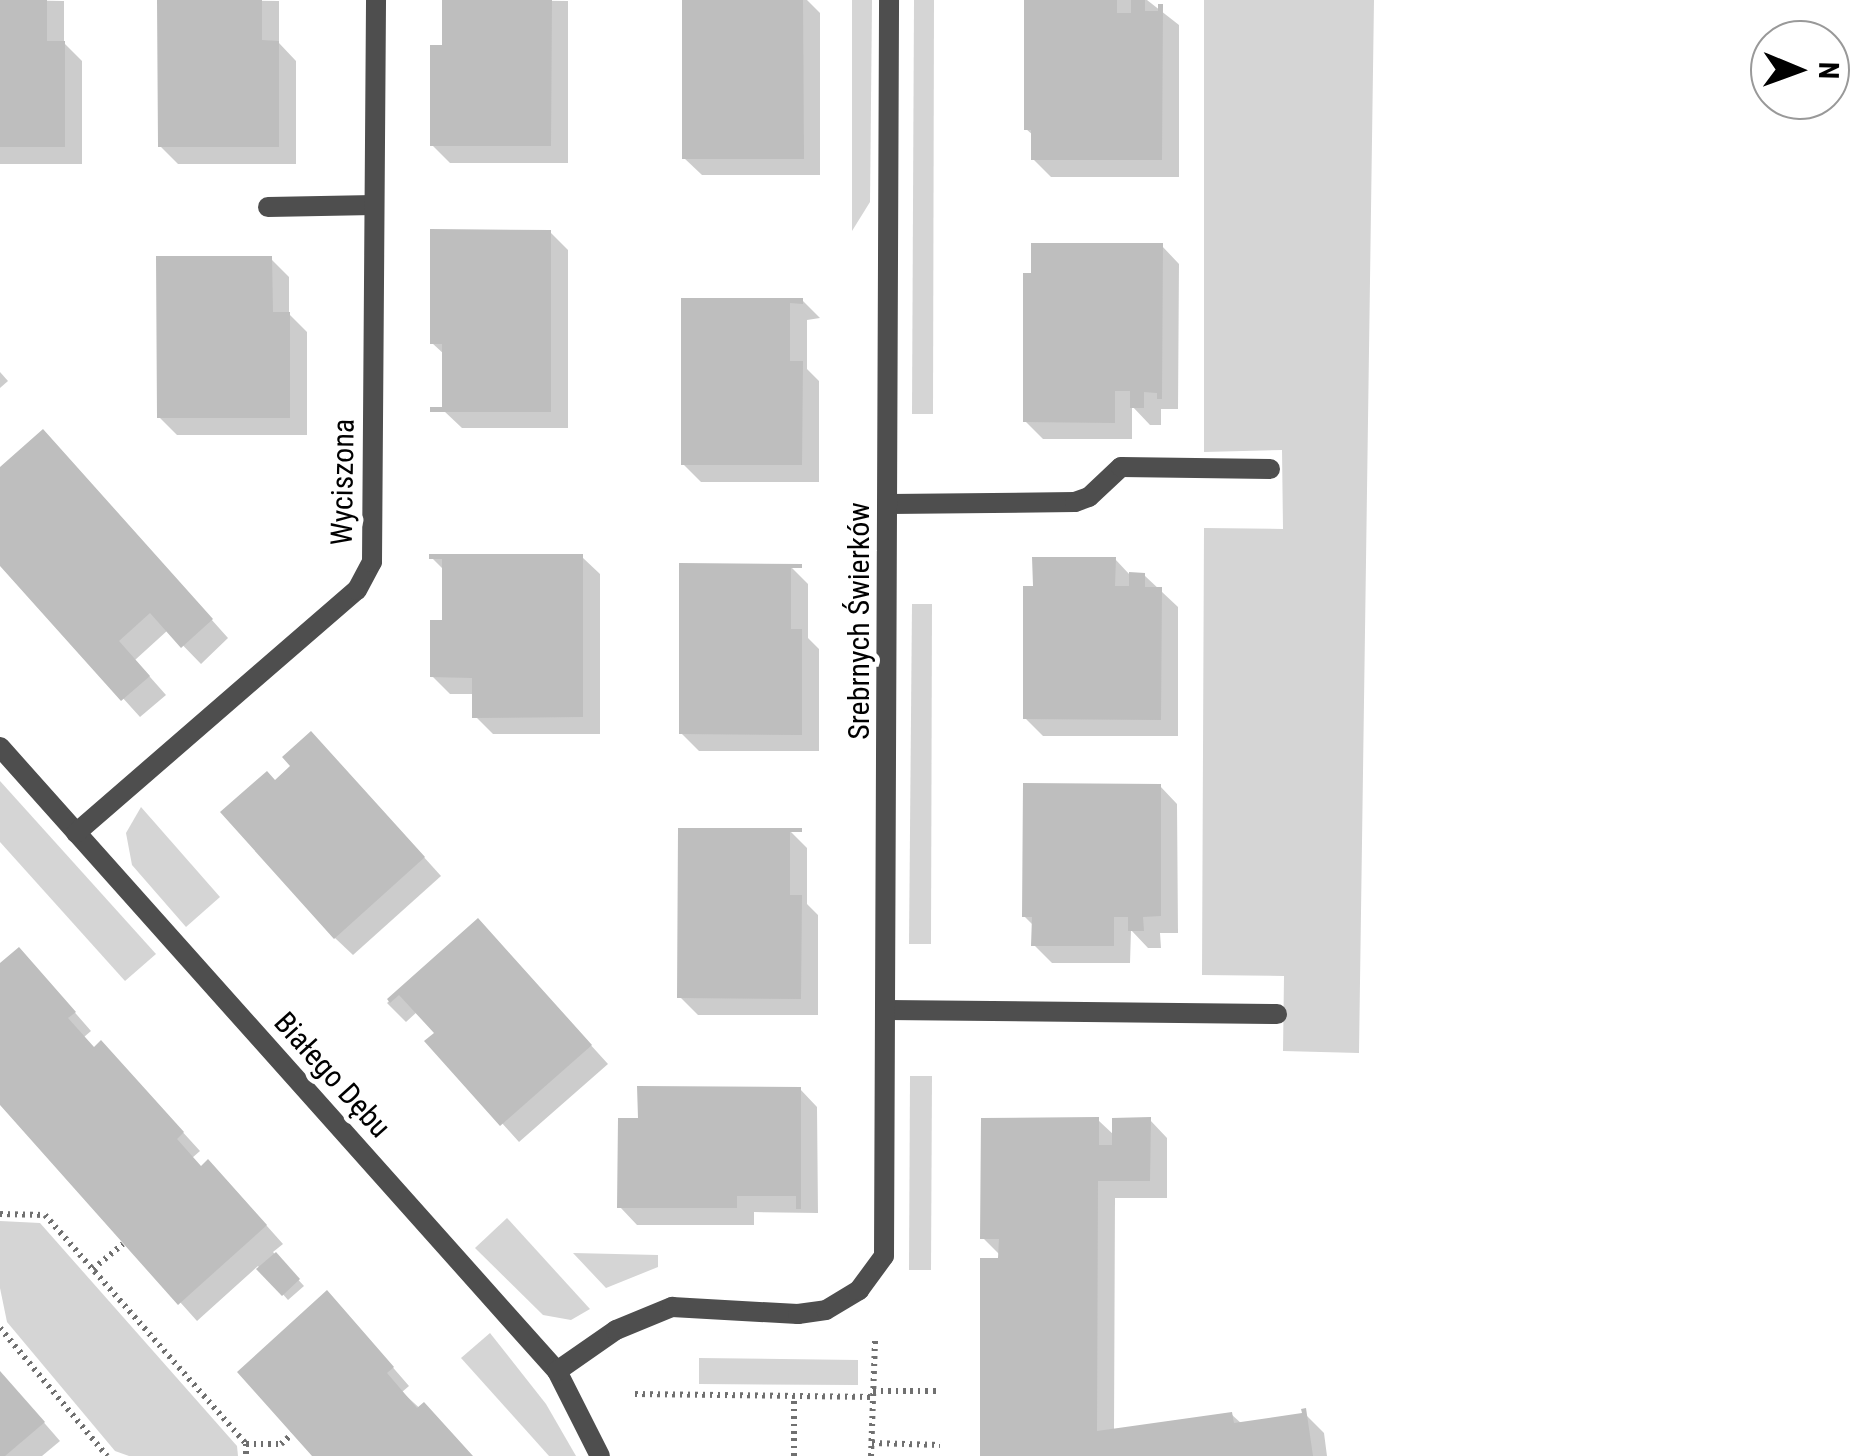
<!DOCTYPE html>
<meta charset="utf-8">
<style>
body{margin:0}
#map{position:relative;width:1870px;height:1456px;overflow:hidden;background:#fff;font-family:"Roboto Condensed",sans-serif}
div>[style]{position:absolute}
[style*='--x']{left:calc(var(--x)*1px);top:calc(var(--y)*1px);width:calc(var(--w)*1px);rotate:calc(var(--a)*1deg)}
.green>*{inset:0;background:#d5d5d5}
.shadow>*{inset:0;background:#0003}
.building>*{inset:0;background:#bebebe}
.path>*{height:6px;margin-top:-3px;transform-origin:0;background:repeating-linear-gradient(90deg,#707070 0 2.5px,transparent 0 7.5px)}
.service>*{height:20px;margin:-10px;padding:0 10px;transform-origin:10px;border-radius:10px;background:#4e4e4e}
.minor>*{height:20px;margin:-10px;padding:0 10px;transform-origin:10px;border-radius:10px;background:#4e4e4e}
span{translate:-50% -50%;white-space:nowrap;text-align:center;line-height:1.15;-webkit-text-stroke:10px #fff;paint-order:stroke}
.street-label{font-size:30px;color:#000}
.north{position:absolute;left:1750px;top:20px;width:100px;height:100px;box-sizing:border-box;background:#fff;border:2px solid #999;border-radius:50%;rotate:91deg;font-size:28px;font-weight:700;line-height:40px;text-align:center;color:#000}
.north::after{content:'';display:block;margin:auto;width:35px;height:45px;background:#000;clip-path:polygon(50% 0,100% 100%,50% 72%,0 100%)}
</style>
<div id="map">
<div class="green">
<i style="clip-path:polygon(852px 0,872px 0,870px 202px,852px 231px)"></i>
<i style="clip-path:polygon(914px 0,934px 0,933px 414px,912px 414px)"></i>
<i style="clip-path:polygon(1204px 0,1374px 0,1359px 1053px,1283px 1051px,1284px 976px,1202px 975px,1204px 528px,1283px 529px,1282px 450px,1204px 452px)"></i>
<i style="clip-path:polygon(912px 604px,932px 604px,931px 944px,909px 944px)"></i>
<i style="clip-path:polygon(0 781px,156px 954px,125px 981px,0 842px)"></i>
<i style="clip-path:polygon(141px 807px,220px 897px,186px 927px,132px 865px,126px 833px)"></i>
<i style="clip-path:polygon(910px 1076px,932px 1076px,931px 1270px,909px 1270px)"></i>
<i style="clip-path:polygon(507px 1218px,590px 1309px,571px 1320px,543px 1315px,475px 1248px)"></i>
<i style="clip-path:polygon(0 1221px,40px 1223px,237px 1446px,238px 1456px,129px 1456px,115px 1451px,7px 1322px,0 1288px)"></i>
<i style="clip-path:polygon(573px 1253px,658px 1255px,658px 1267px,606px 1288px)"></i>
<i style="clip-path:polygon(490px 1333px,546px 1404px,576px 1456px,549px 1456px,461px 1358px)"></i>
<i style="clip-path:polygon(699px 1358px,858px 1360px,858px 1385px,699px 1384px)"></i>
</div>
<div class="shadow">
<i style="clip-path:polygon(0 0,64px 1px,64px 43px,82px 61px,82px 164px,0 164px)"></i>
<i style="clip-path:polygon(160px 0,279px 1px,279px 43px,296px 61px,296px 164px,178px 164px,160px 146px)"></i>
<i style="clip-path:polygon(444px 0,568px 1px,568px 163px,450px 163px,432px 145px,444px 48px)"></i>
<i style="clip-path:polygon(684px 0,807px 0,820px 13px,820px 175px,702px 175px,684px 158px)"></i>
<i style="clip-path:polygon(1027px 0,1147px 0,1179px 25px,1179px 177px,1051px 177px,1033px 159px,1034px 136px,1026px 129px)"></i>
<i style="clip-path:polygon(550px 232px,568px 250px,568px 428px,462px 428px,444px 411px,445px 355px,432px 343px)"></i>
<i style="clip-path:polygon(1162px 246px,1179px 264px,1178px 409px,1161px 409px,1161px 425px,1150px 425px,1132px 406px,1132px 439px,1043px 439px,1025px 421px)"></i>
<i style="clip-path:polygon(271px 259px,289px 277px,289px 314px,307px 332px,307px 435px,177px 435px,159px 417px)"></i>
<i style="clip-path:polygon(684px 301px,803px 301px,820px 318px,807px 320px,807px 369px,819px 381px,819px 482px,701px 482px,683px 464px)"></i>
<i style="clip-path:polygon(0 372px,8px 381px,0 388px)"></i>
<i style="clip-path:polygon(60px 450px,228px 638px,201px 664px,168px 630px,135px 660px,166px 695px,140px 717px,0 562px,0 470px)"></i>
<i style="clip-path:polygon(582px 557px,600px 574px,600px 734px,493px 734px,475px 716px,475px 694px,450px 694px,432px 676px,444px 623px,444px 570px,432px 558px)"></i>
<i style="clip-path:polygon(1115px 559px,1130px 575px,1144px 575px,1178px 607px,1178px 736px,1043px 736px,1025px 718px,1035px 588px)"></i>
<i style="clip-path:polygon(790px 566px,808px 584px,808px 638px,819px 649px,819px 751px,699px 751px,681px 733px)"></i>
<i style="clip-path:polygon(329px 752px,441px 876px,353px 955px,335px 938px,275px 783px,294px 766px)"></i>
<i style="clip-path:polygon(1160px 786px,1177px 804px,1178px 933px,1160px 933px,1161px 948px,1148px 948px,1131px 930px,1130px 963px,1052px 963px,1034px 945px,1034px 926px,1024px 916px)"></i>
<i style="clip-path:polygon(789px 830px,807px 848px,807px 904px,818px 915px,818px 1015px,698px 1015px,680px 997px)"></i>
<i style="clip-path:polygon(478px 921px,608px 1064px,519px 1142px,428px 1041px,437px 1033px,418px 1011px,406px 1022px,387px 1003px)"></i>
<i style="clip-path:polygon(0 967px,36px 968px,91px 1031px,84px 1037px,95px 1049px,118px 1061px,200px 1151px,192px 1158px,202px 1168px,226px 1180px,283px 1244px,273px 1252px,304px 1286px,288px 1300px,258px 1266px,197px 1321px,0 1101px)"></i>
<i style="clip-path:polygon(800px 1089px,817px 1107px,818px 1213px,754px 1212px,754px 1225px,637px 1225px,620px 1207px)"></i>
<i style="clip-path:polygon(1098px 1120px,1115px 1136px,1150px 1120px,1167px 1138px,1167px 1198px,1115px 1198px,1114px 1431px,1231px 1414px,1242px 1424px,1306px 1415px,1324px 1433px,1327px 1456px,982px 1456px,1001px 1256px,983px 1238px)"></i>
<i style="clip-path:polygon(344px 1311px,409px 1386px,402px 1392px,472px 1456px,316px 1456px)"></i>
<i style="clip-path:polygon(0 1372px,60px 1441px,42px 1456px,0 1456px)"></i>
</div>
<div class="building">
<i style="clip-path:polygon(0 0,47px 0,47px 41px,65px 41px,65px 147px,0 147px)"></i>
<i style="clip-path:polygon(157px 0,262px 0,262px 40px,279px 41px,279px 147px,158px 147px)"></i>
<i style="clip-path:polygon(442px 0,552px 0,551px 146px,430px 146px,430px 45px,442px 45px)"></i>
<i style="clip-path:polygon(682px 0,803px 0,804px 159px,682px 159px)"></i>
<i style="clip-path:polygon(1024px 0,1117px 0,1117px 13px,1131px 13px,1131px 0,1145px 0,1145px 11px,1158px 11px,1158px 4px,1163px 4px,1162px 160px,1031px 160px,1031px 130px,1024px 130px)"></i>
<i style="clip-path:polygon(430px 229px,551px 230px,551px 412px,430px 412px,430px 407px,442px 407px,442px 344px,430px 344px)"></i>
<i style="clip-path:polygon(1031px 243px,1163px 243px,1162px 399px,1157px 399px,1157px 393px,1144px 392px,1144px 408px,1130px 408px,1130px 391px,1115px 391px,1115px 423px,1023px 422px,1023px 273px,1031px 273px)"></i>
<i style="clip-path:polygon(156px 256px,272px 256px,273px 312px,290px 312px,290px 418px,157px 418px)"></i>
<i style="clip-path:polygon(681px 298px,803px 298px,803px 304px,790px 303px,790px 361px,803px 361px,802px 465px,681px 465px)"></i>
<i style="clip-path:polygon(43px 429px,213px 619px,181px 648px,150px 613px,119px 641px,150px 676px,121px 701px,0 566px,0 467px)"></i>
<i style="clip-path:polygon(429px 554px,583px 554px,583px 717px,472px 718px,472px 678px,430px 677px,430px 620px,442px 620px,442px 559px,429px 559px)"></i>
<i style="clip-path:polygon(1032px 557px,1116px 557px,1115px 586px,1129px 586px,1129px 572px,1145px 573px,1145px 587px,1162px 587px,1161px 720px,1023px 719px,1023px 586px,1033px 586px)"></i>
<i style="clip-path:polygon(679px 563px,802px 564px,802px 568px,791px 568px,791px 629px,802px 629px,802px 735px,679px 734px)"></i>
<i style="clip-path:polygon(311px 731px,425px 857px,334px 939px,220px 812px,267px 771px,275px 780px,290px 766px,282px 757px)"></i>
<i style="clip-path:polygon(1023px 783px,1161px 784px,1161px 916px,1143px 917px,1144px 931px,1128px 931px,1128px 917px,1114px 917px,1114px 946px,1031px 946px,1032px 917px,1022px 917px)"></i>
<i style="clip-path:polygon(678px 828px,802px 828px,802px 832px,790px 832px,790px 895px,802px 895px,801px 999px,677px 998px)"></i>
<i style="clip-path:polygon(478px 918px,592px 1045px,500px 1126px,424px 1041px,434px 1033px,399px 995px,390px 1003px,387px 999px)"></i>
<i style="clip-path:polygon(19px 947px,76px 1012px,68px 1018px,94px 1047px,101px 1040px,184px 1132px,177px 1139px,201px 1166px,208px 1159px,267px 1225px,178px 1305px,0 1105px,0 963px)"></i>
<i style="clip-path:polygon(637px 1086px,801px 1087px,801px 1209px,796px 1209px,796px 1196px,737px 1196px,737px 1208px,617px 1208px,618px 1118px,638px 1118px)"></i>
<i style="clip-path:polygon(1099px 1117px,1099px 1145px,1112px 1145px,1112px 1118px,1151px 1117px,1150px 1181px,1098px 1181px,1097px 1431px,1232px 1412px,1234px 1423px,1302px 1413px,1301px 1409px,1306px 1408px,1313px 1456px,980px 1456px,980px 1258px,998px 1258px,999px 1239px,980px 1239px,981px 1118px)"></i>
<i style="clip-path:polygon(276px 1252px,300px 1279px,282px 1296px,256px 1269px)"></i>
<i style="clip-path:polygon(327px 1290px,394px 1367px,387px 1373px,417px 1408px,424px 1402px,473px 1456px,312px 1456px,237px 1372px)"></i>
<i style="clip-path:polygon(0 1371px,45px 1422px,5px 1456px,0 1456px)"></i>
</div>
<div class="path">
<i style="--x:0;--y:1214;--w:45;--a:1.3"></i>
<i style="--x:45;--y:1215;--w:305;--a:48.7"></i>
<i style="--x:246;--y:1444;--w:12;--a:90"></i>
<i style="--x:93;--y:1269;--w:39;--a:-40"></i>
<i style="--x:0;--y:1328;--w:167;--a:50.1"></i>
<i style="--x:873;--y:1391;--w:67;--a:0"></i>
<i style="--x:635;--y:1394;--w:238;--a:0.7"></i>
<i style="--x:872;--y:1443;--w:68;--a:1.7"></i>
<i style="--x:246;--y:1444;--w:35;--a:0"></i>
<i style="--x:281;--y:1444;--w:15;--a:-42"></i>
<i style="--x:794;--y:1456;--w:60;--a:-90"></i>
<i style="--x:871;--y:1456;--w:116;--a:-88"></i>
</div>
<div class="service">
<i style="--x:268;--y:207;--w:106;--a:-1.1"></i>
<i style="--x:890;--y:504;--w:185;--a:-0.6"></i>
<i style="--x:1075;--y:502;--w:15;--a:-20"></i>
<i style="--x:1089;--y:497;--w:44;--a:-43.2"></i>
<i style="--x:1121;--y:467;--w:149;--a:0.8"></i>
<i style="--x:887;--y:1010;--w:390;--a:0.6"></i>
</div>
<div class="minor">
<i style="--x:0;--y:747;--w:836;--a:48.25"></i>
<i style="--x:557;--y:1371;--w:95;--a:63.2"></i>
<i style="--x:76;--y:833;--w:371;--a:-40.9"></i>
<i style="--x:357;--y:590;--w:32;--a:-62"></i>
<i style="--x:372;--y:562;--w:562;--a:-89.59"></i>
<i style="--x:557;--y:1371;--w:72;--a:-34.8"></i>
<i style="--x:616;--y:1330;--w:61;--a:-22.3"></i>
<i style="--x:672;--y:1307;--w:126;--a:3.2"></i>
<i style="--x:798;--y:1314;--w:28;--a:-8"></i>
<i style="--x:826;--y:1310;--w:39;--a:-31"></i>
<i style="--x:859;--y:1290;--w:42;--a:-53.7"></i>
<i style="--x:884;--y:1256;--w:1256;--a:-89.77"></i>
</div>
<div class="street-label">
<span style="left:343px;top:482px;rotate:-89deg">Wyciszona</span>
<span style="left:859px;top:621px;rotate:-90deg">Srebrnych Świerków</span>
<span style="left:332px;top:1075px;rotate:48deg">Białego Dębu</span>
</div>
<div class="north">N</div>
</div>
